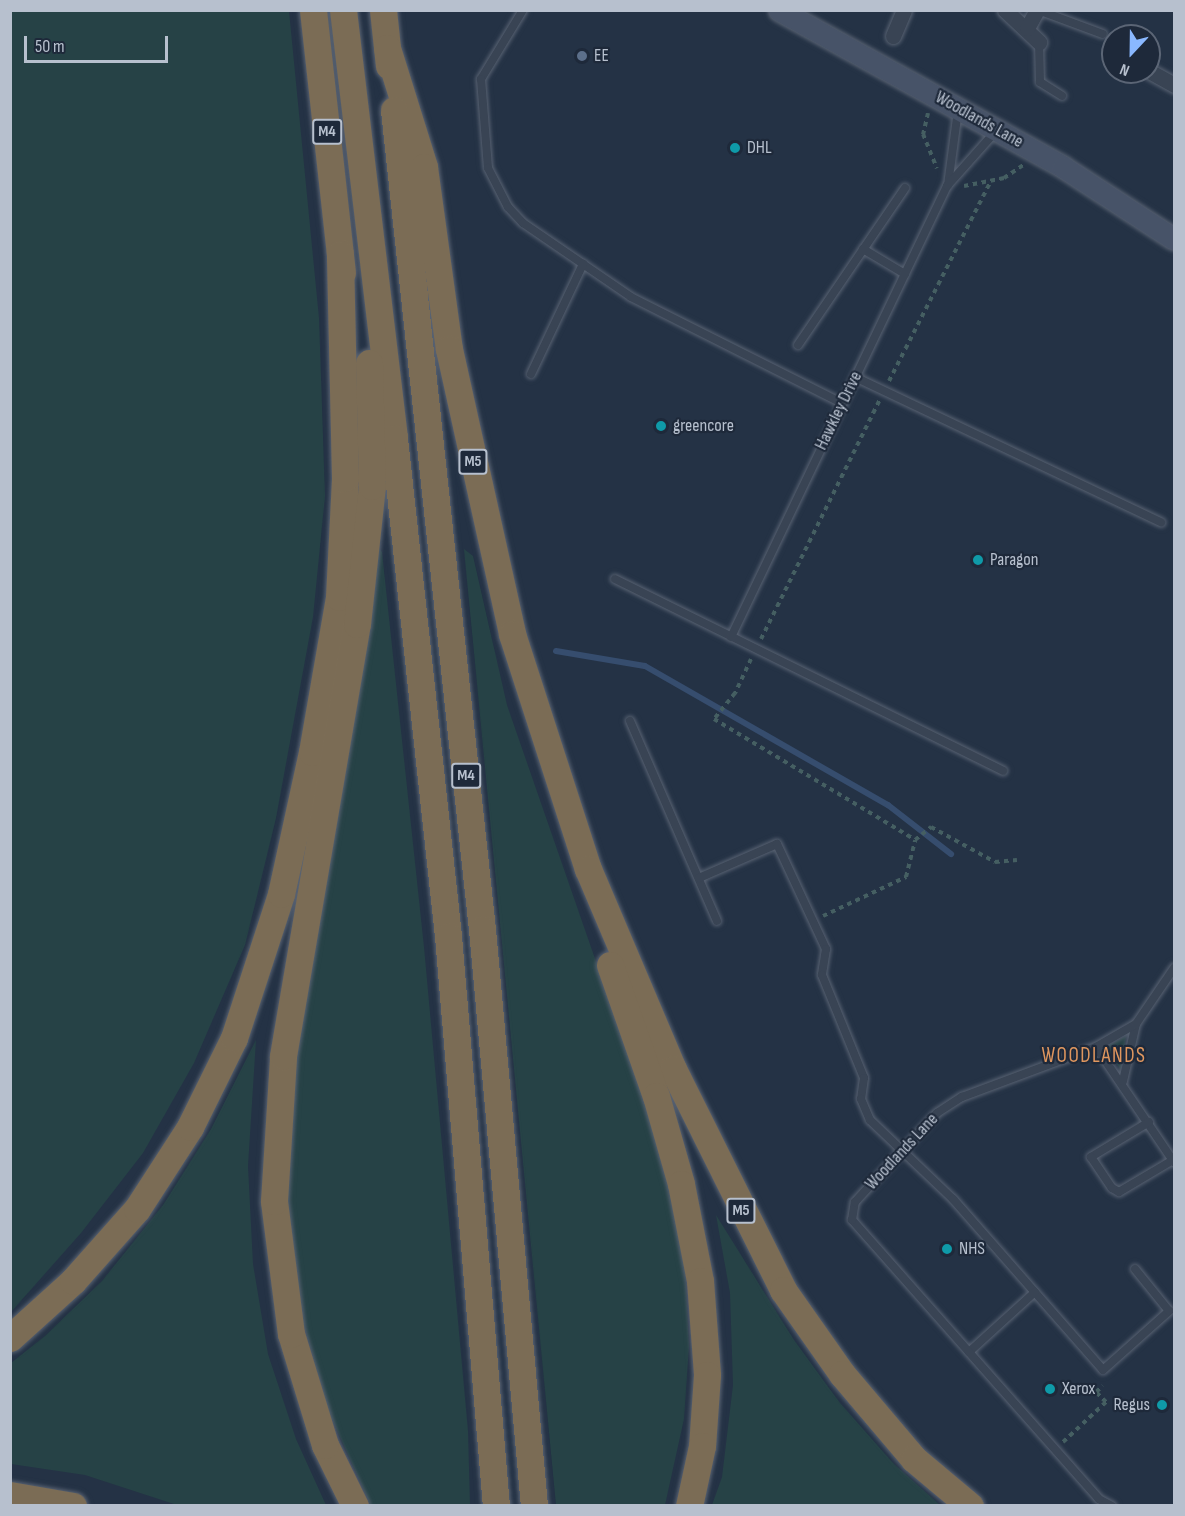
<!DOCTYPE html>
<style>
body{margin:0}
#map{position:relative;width:1185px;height:1516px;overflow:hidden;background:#243245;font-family:"Sofia Sans Condensed",sans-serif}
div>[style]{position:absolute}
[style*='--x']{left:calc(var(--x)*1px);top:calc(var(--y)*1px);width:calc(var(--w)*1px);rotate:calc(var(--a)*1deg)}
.green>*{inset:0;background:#264246}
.stream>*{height:6px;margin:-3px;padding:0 3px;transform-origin:3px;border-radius:3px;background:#364d6e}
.path>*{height:4px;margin-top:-2px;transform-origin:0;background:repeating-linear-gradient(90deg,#455f62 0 4.5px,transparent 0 9px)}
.roads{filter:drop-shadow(0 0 2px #586272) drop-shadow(0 0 2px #586272)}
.lane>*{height:8px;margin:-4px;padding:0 4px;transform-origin:4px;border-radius:4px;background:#394454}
.street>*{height:15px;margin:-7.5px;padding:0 7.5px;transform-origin:7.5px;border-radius:7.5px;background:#394454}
.secondary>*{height:21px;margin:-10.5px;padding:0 10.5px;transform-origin:10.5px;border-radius:10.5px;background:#475368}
.highway>*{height:27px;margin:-13.5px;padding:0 13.5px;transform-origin:13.5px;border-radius:13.5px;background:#7b6c55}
.dots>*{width:16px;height:16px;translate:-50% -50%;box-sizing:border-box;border:3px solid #1e293a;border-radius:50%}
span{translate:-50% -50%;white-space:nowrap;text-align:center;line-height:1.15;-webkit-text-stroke:4.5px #1e293a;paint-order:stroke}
.shield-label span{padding:2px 4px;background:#1e293a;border:2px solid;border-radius:4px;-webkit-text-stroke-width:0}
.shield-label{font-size:16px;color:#b7c0ce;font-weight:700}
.poi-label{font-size:18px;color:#b7c0ce}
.left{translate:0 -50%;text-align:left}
.right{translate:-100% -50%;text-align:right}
.street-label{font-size:18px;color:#b7c0ce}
.quarter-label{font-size:21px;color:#e0975f;letter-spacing:1.5px}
.frame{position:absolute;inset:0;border:12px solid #b7c0ce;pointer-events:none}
.north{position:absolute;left:1101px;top:24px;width:60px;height:60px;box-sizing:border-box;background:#1e293a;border:2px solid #5b6575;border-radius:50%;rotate:202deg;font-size:16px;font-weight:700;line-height:24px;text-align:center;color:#b7c0ce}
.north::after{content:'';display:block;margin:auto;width:21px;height:27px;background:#8ab8ff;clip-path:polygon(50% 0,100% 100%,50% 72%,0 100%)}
.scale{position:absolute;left:24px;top:36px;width:144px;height:27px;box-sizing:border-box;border:3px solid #b7c0ce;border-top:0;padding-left:8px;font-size:18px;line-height:21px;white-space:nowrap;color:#b7c0ce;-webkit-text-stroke:4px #1e293a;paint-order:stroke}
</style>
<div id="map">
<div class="green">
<i style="clip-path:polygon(10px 11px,289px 11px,319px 318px,325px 496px,313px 617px,276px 818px,245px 945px,194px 1063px,143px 1153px,81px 1233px,11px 1312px)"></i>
<i style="clip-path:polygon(376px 545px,382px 552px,424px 947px,468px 1431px,470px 1505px,371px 1506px,328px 1410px,298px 1305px,287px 1232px,286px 1140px,292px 1075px)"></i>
<i style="clip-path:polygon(464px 549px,473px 556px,507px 705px,652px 1123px,675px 1210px,685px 1266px,689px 1346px,684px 1419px,665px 1505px,556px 1505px)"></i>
<i style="clip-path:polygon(1126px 1036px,1121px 1070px,1105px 1047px)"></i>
<i style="clip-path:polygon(256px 1040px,248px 1166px,253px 1264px,268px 1354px,296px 1439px,326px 1505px,177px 1505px,85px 1475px,11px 1464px,11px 1363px,45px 1336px,102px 1281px,163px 1205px,211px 1129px)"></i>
<i style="clip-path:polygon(716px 1215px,794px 1340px,840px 1403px,894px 1464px,940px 1505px,712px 1505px,722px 1477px,733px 1385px,730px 1293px)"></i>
</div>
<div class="stream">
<i style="--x:556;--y:651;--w:90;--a:9.6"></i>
<i style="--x:645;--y:666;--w:280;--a:29.8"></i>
<i style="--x:888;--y:805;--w:80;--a:37.9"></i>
</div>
<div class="path">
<i style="--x:928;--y:113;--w:22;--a:103"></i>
<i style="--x:923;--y:134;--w:37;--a:68"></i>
<i style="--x:964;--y:186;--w:41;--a:-11.3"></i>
<i style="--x:1004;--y:178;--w:23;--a:-34"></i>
<i style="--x:889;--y:381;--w:222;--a:-63"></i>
<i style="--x:761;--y:639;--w:266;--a:-63.6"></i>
<i style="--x:751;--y:659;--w:38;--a:115"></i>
<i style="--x:735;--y:693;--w:33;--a:129"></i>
<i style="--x:714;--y:719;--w:235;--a:31"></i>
<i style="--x:823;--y:916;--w:92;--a:-25.2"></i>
<i style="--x:906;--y:877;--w:38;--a:-76"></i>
<i style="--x:915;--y:840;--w:21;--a:-39"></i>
<i style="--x:931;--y:827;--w:73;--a:28.7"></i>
<i style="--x:995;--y:862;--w:22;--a:-5"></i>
<i style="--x:1063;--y:1442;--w:59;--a:-42.9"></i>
<i style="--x:1106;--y:1402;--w:14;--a:-135"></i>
<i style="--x:1096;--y:1392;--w:9;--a:-41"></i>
</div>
<div class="roads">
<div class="lane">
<i style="--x:523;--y:10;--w:81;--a:121.3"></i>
<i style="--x:481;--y:79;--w:89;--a:85.5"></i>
<i style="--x:488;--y:168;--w:44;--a:62.9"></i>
<i style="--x:508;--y:207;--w:22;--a:47"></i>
<i style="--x:523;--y:223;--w:131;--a:34.4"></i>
<i style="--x:631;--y:297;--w:236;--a:26.7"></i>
<i style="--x:1038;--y:10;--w:69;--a:20.3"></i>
<i style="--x:1039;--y:42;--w:40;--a:88.6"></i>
<i style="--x:1040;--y:82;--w:26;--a:32"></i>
<i style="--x:948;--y:185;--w:76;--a:-82.4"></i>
<i style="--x:863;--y:249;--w:49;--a:30.8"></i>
<i style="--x:798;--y:345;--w:190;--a:-55.7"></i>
<i style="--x:531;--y:374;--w:122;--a:-64.7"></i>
<i style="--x:855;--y:377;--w:339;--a:25.4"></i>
<i style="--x:615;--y:579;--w:433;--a:26.3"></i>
<i style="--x:731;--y:637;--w:500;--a:-64.41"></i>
<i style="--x:947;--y:186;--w:74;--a:-48.3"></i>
<i style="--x:630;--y:721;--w:218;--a:66.5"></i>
<i style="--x:699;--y:878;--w:85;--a:-23.6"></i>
<i style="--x:777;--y:844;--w:116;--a:65"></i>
<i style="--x:826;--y:949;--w:26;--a:99"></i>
<i style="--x:822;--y:975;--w:111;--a:67.8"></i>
<i style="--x:864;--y:1078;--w:21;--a:98"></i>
<i style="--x:861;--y:1099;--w:23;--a:67"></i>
<i style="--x:870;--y:1120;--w:115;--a:43.6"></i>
<i style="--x:953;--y:1199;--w:227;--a:48.7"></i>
<i style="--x:1103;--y:1370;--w:89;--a:-41.8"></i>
<i style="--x:1169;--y:1311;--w:54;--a:-129"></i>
<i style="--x:1096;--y:1047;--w:139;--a:55.9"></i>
<i style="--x:1123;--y:1081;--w:58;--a:-77.2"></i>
<i style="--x:1149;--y:1122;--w:68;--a:148.9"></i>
<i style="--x:1091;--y:1157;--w:37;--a:56"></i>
<i style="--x:1112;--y:1188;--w:8;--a:30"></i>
<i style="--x:1119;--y:1192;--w:63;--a:-30.7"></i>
<i style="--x:969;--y:1352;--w:89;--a:-42.3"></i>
<i style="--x:1112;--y:1506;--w:15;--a:-152"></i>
<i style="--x:1099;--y:1499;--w:373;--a:-131.5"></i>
<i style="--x:852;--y:1220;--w:18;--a:-81"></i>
<i style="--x:855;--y:1202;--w:121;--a:-47.3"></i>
<i style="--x:937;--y:1113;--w:30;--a:-33"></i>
<i style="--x:962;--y:1097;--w:143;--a:-20.5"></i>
<i style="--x:1096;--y:1047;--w:46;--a:-29.9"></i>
<i style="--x:1136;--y:1024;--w:68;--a:-55.8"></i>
</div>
<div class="street">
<i style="--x:1005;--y:10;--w:47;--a:43.3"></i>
<i style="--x:1027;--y:28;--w:21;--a:-61"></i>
<i style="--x:893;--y:36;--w:28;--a:-67"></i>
<i style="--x:1149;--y:71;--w:29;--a:29"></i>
</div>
<div class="secondary">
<i style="--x:779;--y:10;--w:325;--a:28.9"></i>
<i style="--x:1063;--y:167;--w:132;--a:33"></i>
</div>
<div class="highway">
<i style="--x:313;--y:10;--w:264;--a:83.7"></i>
<i style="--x:343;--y:10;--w:431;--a:83.2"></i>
<i style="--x:394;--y:438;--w:501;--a:83.81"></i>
<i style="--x:448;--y:936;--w:572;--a:85.19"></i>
<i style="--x:383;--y:10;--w:56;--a:83.9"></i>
<i style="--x:387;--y:48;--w:125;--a:72.7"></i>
<i style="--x:424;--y:167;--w:184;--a:82.2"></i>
<i style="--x:449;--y:349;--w:292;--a:77.5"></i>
<i style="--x:512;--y:634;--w:247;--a:72.1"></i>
<i style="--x:588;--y:869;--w:217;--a:67"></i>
<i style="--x:673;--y:1069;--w:247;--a:63.5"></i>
<i style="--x:783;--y:1290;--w:103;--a:54.9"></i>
<i style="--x:842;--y:1374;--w:111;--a:49.7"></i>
<i style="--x:914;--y:1459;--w:73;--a:40"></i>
<i style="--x:394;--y:110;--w:824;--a:83.87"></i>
<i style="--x:482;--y:929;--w:579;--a:84.85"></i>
<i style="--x:610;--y:965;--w:139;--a:70.7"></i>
<i style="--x:656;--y:1096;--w:91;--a:74.1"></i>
<i style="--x:681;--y:1184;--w:99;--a:78.9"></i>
<i style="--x:700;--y:1281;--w:94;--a:85.7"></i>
<i style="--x:707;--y:1375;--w:71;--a:94"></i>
<i style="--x:702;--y:1446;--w:61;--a:102.2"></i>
<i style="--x:10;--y:1338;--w:85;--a:-42.1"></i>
<i style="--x:73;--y:1281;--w:96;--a:-48.4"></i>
<i style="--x:137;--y:1209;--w:98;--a:-57.1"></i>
<i style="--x:190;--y:1127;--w:99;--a:-63.7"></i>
<i style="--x:234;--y:1038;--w:151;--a:-71.9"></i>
<i style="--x:281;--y:894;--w:145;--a:-77.7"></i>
<i style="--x:312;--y:752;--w:157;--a:-80.1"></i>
<i style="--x:339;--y:597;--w:119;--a:-87.1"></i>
<i style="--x:345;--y:478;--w:224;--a:-91.3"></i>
<i style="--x:10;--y:1495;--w:64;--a:9.9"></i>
<i style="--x:355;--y:1506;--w:68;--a:-116.2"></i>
<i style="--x:325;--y:1445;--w:116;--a:-107"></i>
<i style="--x:291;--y:1334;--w:134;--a:-97.3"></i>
<i style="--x:274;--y:1201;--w:145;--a:-86.4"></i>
<i style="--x:283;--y:1056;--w:438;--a:-80.3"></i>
<i style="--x:357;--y:624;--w:139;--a:-83.8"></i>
<i style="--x:372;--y:486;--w:123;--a:-91.4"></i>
</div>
</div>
<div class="dots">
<i style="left:582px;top:56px;background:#5c6f8a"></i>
<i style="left:735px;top:148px;background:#0f9aa8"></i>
<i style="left:661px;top:426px;background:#0f9aa8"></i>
<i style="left:978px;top:560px;background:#0f9aa8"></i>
<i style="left:947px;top:1249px;background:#0f9aa8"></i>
<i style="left:1050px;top:1389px;background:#0f9aa8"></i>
<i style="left:1162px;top:1405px;background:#0f9aa8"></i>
</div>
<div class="shield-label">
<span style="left:327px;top:132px">M4</span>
<span style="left:473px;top:462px">M5</span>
<span style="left:466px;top:776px">M4</span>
<span style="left:741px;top:1211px">M5</span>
</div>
<div class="poi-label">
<span class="left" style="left:594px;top:56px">EE</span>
<span class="left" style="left:747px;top:148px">DHL</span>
<span class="left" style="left:673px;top:426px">greencore</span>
<span class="left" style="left:990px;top:560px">Paragon</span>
<span class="left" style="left:959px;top:1249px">NHS</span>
<span class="left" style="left:1062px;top:1389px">Xerox</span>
<span class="right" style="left:1150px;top:1405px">Regus</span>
</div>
<div class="street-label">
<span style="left:979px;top:120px;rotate:29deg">Woodlands Lane</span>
<span style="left:839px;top:411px;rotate:-64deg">Hawkley Drive</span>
<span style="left:902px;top:1152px;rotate:-47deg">Woodlands Lane</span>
</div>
<div class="quarter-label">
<span style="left:1094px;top:1056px">WOODLANDS</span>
</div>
<div class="frame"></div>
<div class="north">N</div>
<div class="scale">50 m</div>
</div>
